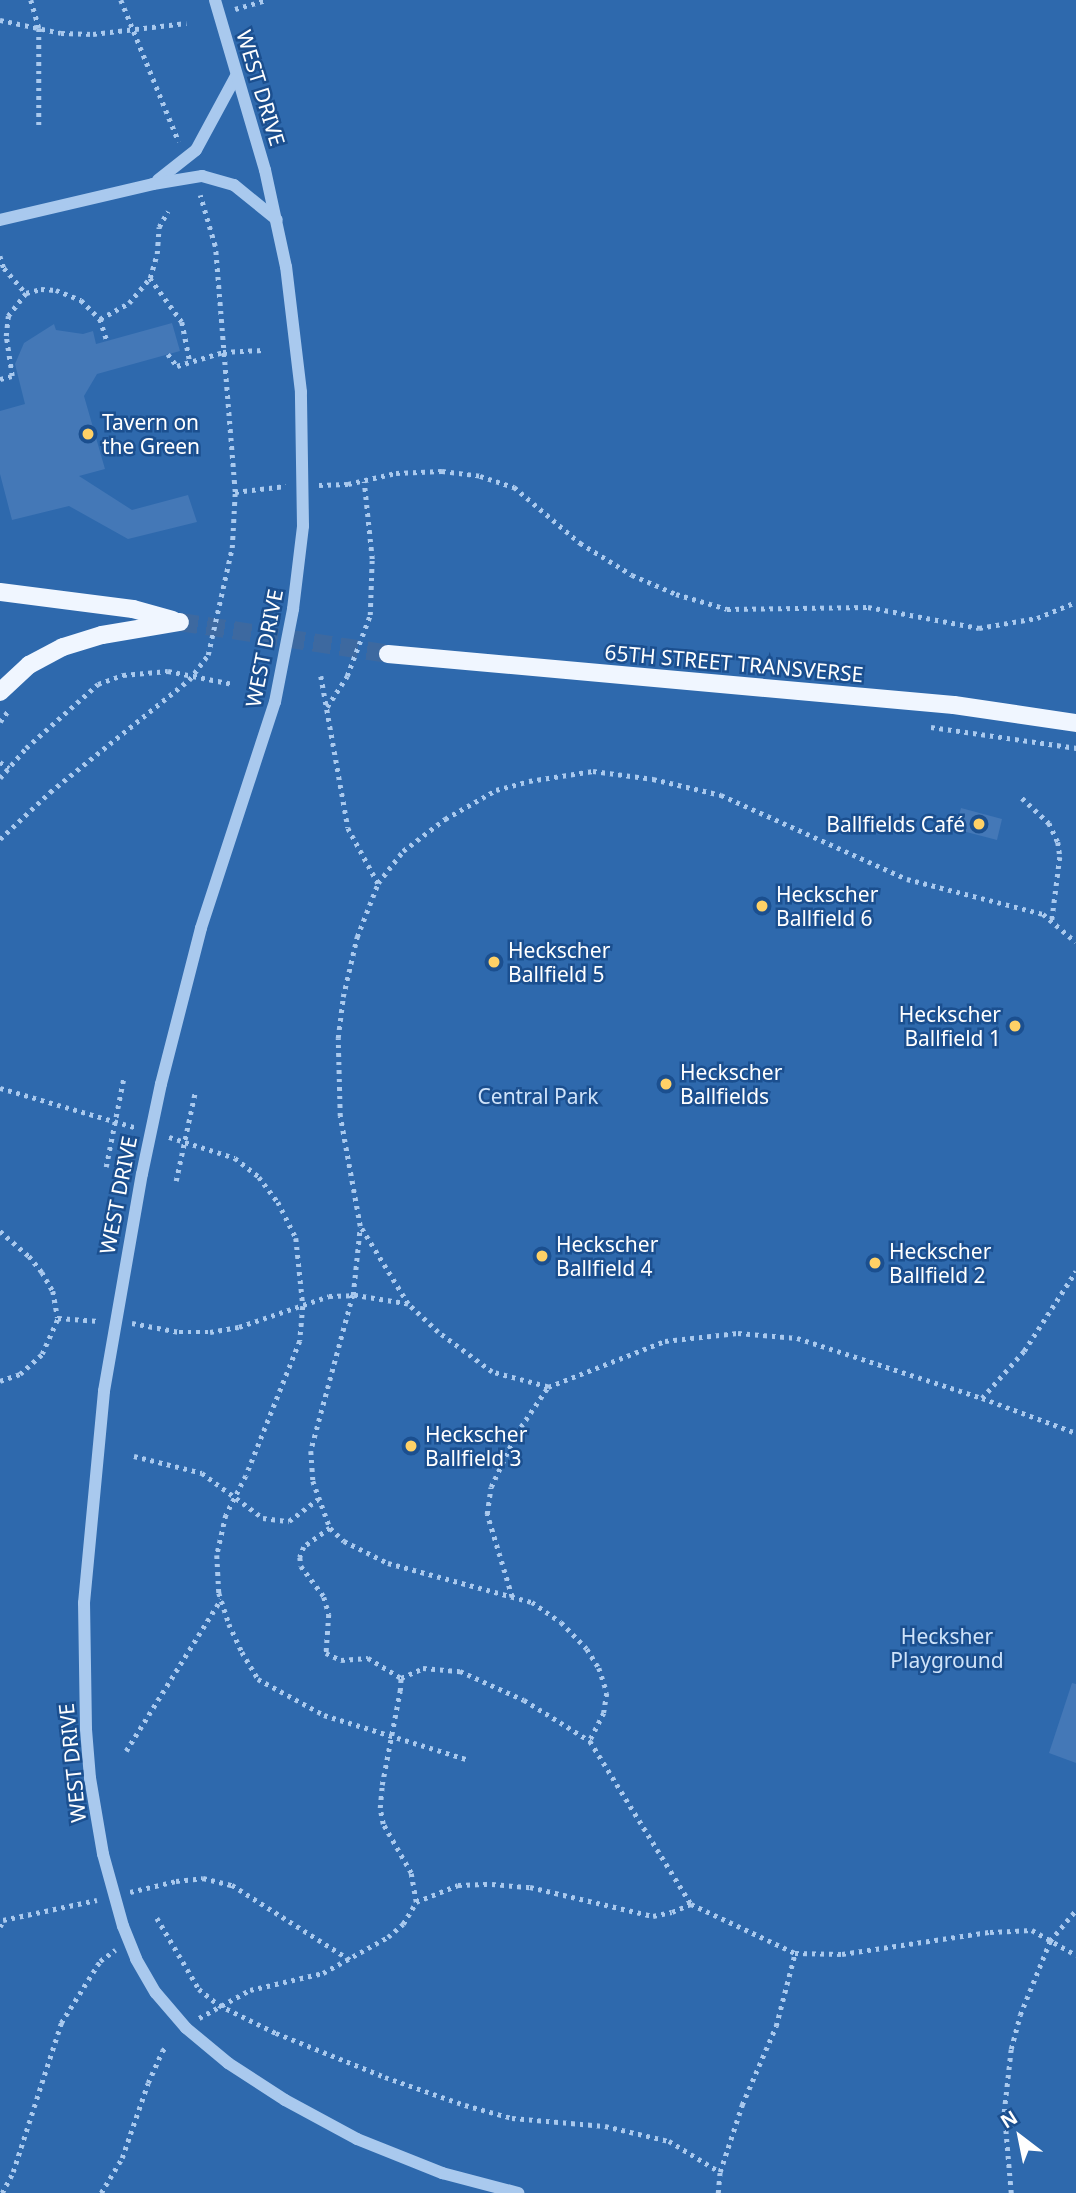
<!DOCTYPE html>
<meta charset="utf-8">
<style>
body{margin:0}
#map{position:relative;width:1076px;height:2193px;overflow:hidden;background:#1b4f8f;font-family:"Noto Sans",sans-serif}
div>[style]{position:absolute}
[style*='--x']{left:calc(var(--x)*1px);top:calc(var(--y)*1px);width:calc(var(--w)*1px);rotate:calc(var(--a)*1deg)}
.green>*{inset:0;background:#2e69ad}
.building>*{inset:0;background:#4478b7}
.major-tunnel>*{height:18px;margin-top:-9px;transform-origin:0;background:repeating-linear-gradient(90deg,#3d69a0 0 18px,transparent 0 27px)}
.path>*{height:4.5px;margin-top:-2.25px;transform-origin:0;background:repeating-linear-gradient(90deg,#a9c9ee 0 3.5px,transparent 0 8.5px)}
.minor>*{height:12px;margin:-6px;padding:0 6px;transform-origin:6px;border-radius:6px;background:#a9c9ee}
.major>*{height:18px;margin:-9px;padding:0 9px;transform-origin:9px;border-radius:9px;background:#f0f6ff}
.path-bridge>*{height:4.5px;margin-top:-2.25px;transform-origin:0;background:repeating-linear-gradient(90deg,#a9c9ee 0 3.5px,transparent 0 8.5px)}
.minor-bridge>*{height:12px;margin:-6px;padding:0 6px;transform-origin:6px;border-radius:6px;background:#a9c9ee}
.dots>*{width:19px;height:19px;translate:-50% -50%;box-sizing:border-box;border:4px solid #1b4f8f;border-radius:50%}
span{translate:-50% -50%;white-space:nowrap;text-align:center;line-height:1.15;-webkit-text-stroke:5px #1b4f8f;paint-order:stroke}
.street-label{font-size:21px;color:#fff}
.poi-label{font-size:21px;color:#fff}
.left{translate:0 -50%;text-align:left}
.right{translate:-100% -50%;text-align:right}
.park-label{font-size:21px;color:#cfe3fa}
.north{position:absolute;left:985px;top:2102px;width:70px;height:70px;-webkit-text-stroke:5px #1b4f8f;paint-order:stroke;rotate:328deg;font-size:19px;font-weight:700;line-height:28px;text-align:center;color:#fff}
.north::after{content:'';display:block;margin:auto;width:24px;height:32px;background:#fff;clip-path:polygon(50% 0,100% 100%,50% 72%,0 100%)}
</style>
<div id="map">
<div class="green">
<i style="clip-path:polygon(0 0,1076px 0,1076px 2193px,0 2193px)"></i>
</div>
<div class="building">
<i style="clip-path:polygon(172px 323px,180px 351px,97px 374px,84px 396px,105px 469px,79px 476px,132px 510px,188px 495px,197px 522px,128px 539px,69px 506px,12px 520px,0 474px,0 411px,25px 404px,15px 364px,24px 343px,54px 324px,56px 330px,83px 334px,93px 331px,96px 344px)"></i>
<i style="clip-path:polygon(961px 808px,1002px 819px,997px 840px,955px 829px)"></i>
<i style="clip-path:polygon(1072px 1683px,1076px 1684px,1076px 1763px,1049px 1753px)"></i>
</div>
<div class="major-tunnel">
<i style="--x:180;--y:622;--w:210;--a:8.7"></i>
</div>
<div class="path">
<i style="--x:31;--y:0;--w:29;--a:74"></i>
<i style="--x:39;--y:28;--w:100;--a:90"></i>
<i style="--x:121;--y:0;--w:153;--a:67.8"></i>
<i style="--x:235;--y:9;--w:32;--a:-16"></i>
<i style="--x:0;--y:20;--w:62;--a:12"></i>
<i style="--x:61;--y:33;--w:32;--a:2"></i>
<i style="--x:93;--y:34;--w:94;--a:-6.7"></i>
<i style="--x:0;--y:256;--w:13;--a:72"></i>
<i style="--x:4;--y:268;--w:33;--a:49"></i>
<i style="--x:150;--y:278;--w:54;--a:54"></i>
<i style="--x:182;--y:322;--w:41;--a:78.7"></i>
<i style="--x:100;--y:319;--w:23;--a:72"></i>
<i style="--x:168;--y:354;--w:15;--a:53"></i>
<i style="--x:177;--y:366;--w:48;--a:-16.9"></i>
<i style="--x:223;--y:352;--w:40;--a:-2.9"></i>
<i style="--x:0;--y:379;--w:12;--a:-14"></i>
<i style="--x:12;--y:376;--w:40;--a:-98.5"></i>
<i style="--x:6;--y:336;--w:20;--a:-84"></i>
<i style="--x:8;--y:316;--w:29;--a:-52"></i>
<i style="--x:26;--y:293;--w:16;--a:-15"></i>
<i style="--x:41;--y:289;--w:15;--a:4"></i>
<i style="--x:56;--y:290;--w:27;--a:22"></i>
<i style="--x:81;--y:300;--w:27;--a:45"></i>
<i style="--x:100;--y:319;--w:33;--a:-29"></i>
<i style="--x:129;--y:303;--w:33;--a:-50"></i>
<i style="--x:150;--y:278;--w:25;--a:-74"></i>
<i style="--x:157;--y:254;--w:27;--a:-86"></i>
<i style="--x:159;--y:227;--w:18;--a:-61"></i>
<i style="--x:319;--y:485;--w:29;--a:-2"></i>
<i style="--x:348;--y:484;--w:49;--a:-12.9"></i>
<i style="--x:396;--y:473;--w:46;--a:-2.5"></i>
<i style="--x:442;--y:471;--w:38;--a:7"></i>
<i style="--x:480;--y:476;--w:36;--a:18"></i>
<i style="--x:514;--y:487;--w:87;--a:40.3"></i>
<i style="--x:580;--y:543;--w:61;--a:31.6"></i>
<i style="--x:632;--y:575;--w:48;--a:23.4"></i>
<i style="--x:676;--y:594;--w:53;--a:16.4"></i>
<i style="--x:727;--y:609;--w:141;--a:-0.8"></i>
<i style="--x:868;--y:607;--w:113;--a:10.7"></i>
<i style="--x:979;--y:628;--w:59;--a:-9.8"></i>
<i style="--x:1037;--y:618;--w:42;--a:-22.3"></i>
<i style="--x:235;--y:492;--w:51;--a:-6.7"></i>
<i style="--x:321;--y:676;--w:154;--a:79.9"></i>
<i style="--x:348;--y:828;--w:63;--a:61.4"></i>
<i style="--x:327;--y:707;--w:37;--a:-57"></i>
<i style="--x:347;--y:676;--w:65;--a:-69.3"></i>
<i style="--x:370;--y:615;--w:56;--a:-88"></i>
<i style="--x:372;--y:559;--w:78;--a:-95.9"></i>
<i style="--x:0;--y:722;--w:14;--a:-54"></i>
<i style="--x:931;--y:727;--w:147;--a:8.2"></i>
<i style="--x:0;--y:762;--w:11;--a:34"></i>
<i style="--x:0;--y:778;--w:40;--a:-49"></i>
<i style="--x:26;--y:748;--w:96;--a:-41.6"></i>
<i style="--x:98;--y:684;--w:27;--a:-20"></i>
<i style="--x:123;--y:675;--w:45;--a:-5.1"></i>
<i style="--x:168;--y:671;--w:66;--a:11.3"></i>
<i style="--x:1022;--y:798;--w:37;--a:43"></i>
<i style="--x:1049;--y:823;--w:21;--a:65"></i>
<i style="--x:1058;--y:842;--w:15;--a:82"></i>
<i style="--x:1060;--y:857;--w:64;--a:97.2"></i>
<i style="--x:0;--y:839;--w:69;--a:-43.2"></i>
<i style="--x:50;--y:792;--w:179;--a:-38.9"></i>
<i style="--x:189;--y:680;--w:31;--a:-53"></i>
<i style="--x:208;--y:655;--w:110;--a:-77.4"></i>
<i style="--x:232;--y:548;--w:56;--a:-86.9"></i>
<i style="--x:235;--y:492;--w:247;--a:-94.6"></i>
<i style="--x:215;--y:246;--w:53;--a:-106.4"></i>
<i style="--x:0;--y:1088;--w:140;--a:16.2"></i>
<i style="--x:169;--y:1137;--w:69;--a:17.7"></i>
<i style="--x:235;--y:1158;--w:31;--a:38"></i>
<i style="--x:259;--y:1177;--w:31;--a:53"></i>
<i style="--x:278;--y:1202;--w:40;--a:63.4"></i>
<i style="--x:296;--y:1238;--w:68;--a:84.1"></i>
<i style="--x:303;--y:1306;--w:35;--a:95"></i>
<i style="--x:300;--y:1341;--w:145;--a:111.8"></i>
<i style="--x:246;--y:1476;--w:44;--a:117.1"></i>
<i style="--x:226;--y:1515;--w:41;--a:102.7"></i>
<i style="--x:217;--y:1555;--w:38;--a:87"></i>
<i style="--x:219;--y:1593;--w:33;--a:72"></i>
<i style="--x:229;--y:1624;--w:31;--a:65"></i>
<i style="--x:242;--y:1652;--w:31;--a:59"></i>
<i style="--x:258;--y:1679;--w:75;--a:28.6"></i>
<i style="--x:324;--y:1715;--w:149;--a:17.2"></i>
<i style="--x:0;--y:1231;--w:38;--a:41"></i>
<i style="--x:29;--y:1256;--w:21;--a:51"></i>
<i style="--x:42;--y:1272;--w:22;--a:60"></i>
<i style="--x:53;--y:1291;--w:27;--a:80"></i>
<i style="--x:58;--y:1318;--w:41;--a:4.2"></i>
<i style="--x:408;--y:1304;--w:56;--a:-170.7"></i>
<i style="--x:353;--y:1295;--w:162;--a:105.1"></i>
<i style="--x:311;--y:1451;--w:30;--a:86"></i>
<i style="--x:313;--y:1481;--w:50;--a:70.1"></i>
<i style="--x:330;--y:1528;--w:19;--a:43"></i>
<i style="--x:344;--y:1541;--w:49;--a:26.6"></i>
<i style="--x:388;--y:1563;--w:149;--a:15.2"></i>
<i style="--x:532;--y:1602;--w:35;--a:35"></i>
<i style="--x:561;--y:1622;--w:37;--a:46"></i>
<i style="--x:587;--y:1649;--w:22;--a:58"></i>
<i style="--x:599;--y:1668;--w:26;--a:72"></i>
<i style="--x:607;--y:1693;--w:20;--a:99"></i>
<i style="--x:604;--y:1713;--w:31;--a:117"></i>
<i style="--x:132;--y:1323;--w:48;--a:10.8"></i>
<i style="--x:179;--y:1332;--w:31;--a:0"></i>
<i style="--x:210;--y:1332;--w:29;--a:-10"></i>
<i style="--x:239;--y:1327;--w:95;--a:-19"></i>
<i style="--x:329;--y:1296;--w:24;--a:-2"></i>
<i style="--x:353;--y:1295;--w:68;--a:-84.1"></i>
<i style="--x:0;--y:1381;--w:21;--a:-19"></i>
<i style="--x:20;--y:1374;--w:30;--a:-42"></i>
<i style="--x:42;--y:1354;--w:39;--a:-66"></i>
<i style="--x:548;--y:1387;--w:58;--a:-165"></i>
<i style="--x:492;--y:1372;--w:67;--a:-143.5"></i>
<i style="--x:438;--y:1332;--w:41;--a:-137"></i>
<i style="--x:408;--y:1304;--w:92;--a:-121.6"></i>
<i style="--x:360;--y:1226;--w:112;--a:-100.3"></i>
<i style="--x:340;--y:1116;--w:78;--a:-91.5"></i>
<i style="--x:338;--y:1038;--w:41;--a:-83"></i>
<i style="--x:343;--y:997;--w:62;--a:-76.9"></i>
<i style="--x:357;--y:937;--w:58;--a:-68.7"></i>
<i style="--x:378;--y:883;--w:41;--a:-52"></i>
<i style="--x:403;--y:851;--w:53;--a:-37.3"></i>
<i style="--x:445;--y:819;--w:59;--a:-29.6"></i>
<i style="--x:496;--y:790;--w:34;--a:-15"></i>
<i style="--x:529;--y:781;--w:65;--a:-8.9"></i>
<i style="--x:593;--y:771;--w:61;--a:7.6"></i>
<i style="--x:653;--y:779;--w:70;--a:13.2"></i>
<i style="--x:721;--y:795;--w:204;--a:24.3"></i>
<i style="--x:907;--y:879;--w:140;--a:14.4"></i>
<i style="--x:1043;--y:914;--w:43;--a:40.3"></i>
<i style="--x:982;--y:1398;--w:63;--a:-48.2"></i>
<i style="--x:1024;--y:1351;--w:95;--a:-57"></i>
<i style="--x:134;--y:1456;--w:70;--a:14"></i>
<i style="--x:202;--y:1473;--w:76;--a:36.4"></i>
<i style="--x:263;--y:1518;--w:26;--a:7"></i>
<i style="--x:289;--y:1521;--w:36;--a:-37"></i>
<i style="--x:330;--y:1528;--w:32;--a:144"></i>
<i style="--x:304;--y:1547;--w:11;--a:112"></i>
<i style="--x:300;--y:1557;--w:9;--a:84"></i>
<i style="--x:301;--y:1566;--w:39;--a:53"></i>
<i style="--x:324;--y:1597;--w:18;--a:74"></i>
<i style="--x:329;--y:1614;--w:39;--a:94"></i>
<i style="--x:326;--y:1653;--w:17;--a:25"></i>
<i style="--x:341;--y:1660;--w:27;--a:-4"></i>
<i style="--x:368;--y:1658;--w:39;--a:31"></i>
<i style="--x:512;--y:1597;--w:87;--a:-106.8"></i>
<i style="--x:487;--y:1514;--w:27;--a:-82"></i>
<i style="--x:491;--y:1487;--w:59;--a:-64.7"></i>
<i style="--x:516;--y:1434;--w:57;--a:-55.8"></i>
<i style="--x:548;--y:1387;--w:126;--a:-21.5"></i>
<i style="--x:665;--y:1341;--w:73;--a:-6.3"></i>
<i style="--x:738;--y:1333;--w:59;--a:4.8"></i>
<i style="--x:797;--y:1338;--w:194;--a:18"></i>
<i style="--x:982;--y:1398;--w:100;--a:20.4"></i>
<i style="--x:400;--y:1691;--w:13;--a:-86"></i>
<i style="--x:401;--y:1678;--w:24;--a:-24"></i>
<i style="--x:423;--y:1668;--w:37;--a:5"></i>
<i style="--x:460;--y:1671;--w:70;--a:24.4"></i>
<i style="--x:524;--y:1700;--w:78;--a:31.8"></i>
<i style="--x:590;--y:1741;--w:192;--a:58.2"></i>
<i style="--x:126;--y:1751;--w:179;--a:-58"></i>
<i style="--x:130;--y:1892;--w:47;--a:-13.4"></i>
<i style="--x:176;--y:1881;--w:27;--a:-6"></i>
<i style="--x:203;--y:1878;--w:30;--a:14"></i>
<i style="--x:232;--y:1885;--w:140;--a:32.4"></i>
<i style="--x:416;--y:1902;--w:45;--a:-22"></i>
<i style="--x:458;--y:1885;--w:34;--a:-2"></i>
<i style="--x:492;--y:1884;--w:38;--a:5"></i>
<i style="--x:530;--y:1887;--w:126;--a:13.3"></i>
<i style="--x:653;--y:1916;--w:19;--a:-12"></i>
<i style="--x:672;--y:1912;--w:21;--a:-23"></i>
<i style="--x:691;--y:1904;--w:115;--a:25.2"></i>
<i style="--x:157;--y:1918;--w:82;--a:59.4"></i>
<i style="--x:199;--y:1989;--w:26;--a:39"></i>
<i style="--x:219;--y:2005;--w:64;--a:26.2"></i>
<i style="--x:276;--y:2033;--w:118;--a:22"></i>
<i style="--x:385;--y:2077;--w:85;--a:19.3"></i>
<i style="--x:465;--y:2105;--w:49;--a:15.5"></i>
<i style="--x:512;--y:2118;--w:93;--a:4.9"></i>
<i style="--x:605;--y:2126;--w:66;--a:13.2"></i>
<i style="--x:669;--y:2141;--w:60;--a:31.3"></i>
<i style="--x:0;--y:1927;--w:8;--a:-67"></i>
<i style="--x:3;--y:1920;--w:96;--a:-12"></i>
<i style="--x:199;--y:2018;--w:58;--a:-28.8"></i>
<i style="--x:250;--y:1990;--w:75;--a:-13.1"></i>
<i style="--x:323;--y:1973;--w:74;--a:-29"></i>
<i style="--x:388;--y:1937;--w:20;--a:-41"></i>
<i style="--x:403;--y:1924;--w:26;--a:-59"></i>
<i style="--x:416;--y:1902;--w:29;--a:-100"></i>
<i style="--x:411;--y:1873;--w:56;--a:-119.7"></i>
<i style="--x:383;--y:1824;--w:16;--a:-101"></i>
<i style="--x:380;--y:1808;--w:23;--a:-85"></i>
<i style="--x:2;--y:2193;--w:24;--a:-62"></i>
<i style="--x:13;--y:2172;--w:157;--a:-72.1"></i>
<i style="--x:61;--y:2023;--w:73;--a:-57.8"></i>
<i style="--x:100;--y:1961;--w:19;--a:-36"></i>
<i style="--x:101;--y:2193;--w:41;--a:-59"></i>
<i style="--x:122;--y:2158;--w:79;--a:-70.9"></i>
<i style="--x:148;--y:2083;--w:35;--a:-66"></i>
<i style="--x:162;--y:2051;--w:7;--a:-45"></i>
<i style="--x:718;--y:2193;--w:21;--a:-85"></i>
<i style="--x:720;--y:2172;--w:71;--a:-71.8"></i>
<i style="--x:742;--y:2105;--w:86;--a:-66.7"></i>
<i style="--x:776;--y:2026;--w:75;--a:-75.4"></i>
<i style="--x:795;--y:1953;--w:47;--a:1.2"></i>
<i style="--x:842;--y:1954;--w:150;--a:-8.5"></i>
<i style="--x:990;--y:1932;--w:42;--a:-2.7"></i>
<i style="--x:1032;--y:1930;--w:51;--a:29.6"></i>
<i style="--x:1011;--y:2193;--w:81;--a:-94.9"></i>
<i style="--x:1004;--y:2112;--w:63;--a:-83.7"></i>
<i style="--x:1011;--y:2049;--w:35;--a:-75"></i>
<i style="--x:1020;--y:2015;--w:80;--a:-67.9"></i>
<i style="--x:1050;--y:1941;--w:40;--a:-50"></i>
</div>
<div class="minor">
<i style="--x:158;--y:180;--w:48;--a:-38.3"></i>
<i style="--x:196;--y:150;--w:84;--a:-61.6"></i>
<i style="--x:0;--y:220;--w:157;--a:-13.2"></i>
<i style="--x:153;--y:184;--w:50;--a:-9.3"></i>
<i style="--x:202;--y:176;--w:33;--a:16"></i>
<i style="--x:234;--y:185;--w:55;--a:39.1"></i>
<i style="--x:161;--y:1084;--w:161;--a:-75.6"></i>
<i style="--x:201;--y:928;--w:238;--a:-71.9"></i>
<i style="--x:275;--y:702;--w:95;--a:-79"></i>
<i style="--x:293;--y:609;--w:84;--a:-83.1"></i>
<i style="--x:303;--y:526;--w:134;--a:-90.9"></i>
<i style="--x:301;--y:392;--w:126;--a:-96.8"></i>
<i style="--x:286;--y:267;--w:99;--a:-102.2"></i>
<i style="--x:265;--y:170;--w:177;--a:-106.4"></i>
<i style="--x:103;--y:1854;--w:77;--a:-99.7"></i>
<i style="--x:90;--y:1778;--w:49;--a:-94.7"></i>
<i style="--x:86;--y:1729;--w:126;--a:-90.9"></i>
<i style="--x:84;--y:1603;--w:213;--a:-84.6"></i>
<i style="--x:104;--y:1391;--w:220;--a:-80.1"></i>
<i style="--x:123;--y:1926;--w:35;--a:68"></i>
<i style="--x:136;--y:1959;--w:39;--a:60"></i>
<i style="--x:156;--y:1993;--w:46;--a:49.4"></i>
<i style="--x:186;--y:2028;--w:55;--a:39.8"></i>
<i style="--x:228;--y:2063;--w:68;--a:33"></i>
<i style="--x:285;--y:2100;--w:82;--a:28.4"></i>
<i style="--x:357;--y:2139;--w:92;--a:21.8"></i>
<i style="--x:442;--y:2173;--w:79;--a:14.7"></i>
</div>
<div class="major">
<i style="--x:0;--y:592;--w:134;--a:7.3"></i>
<i style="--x:133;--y:609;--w:41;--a:15.4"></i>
<i style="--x:388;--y:654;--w:568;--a:5.15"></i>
<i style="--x:954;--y:705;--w:123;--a:8.4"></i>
<i style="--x:0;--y:692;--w:40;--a:-43"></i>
<i style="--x:29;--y:665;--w:38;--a:-28"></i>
<i style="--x:63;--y:647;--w:41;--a:-17.1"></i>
<i style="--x:102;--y:635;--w:79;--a:-9.5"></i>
</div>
<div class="path-bridge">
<i style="--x:106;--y:1167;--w:93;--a:-78.8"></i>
<i style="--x:176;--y:1181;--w:91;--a:-77.9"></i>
<i style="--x:382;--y:1785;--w:96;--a:-79.2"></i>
</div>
<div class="minor-bridge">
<i style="--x:142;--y:1174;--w:92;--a:-78.1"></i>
<i style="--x:103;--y:1854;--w:75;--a:74.5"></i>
</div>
<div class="dots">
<i style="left:88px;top:434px;background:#ffd166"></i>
<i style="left:979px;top:824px;background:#ffd166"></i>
<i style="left:762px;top:906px;background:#ffd166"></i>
<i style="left:494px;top:962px;background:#ffd166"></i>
<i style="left:1015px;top:1026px;background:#ffd166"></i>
<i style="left:666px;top:1084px;background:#ffd166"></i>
<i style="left:542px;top:1256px;background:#ffd166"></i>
<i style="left:875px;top:1263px;background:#ffd166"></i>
<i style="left:411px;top:1446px;background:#ffd166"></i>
</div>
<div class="street-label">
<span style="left:261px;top:88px;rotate:73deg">WEST DRIVE</span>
<span style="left:264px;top:648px;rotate:-79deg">WEST DRIVE</span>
<span style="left:734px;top:663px;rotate:5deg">65TH STREET TRANSVERSE</span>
<span style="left:118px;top:1195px;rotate:-79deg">WEST DRIVE</span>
<span style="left:72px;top:1763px;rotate:-96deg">WEST DRIVE</span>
</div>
<div class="poi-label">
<span class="left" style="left:102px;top:434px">Tavern on<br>the Green</span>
<span class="right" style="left:965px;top:824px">Ballfields Café</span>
<span class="left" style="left:776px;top:906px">Heckscher<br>Ballfield 6</span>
<span class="left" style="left:508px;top:962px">Heckscher<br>Ballfield 5</span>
<span class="right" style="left:1001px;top:1026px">Heckscher<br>Ballfield 1</span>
<span class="left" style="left:680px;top:1084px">Heckscher<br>Ballfields</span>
<span class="left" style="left:556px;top:1256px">Heckscher<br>Ballfield 4</span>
<span class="left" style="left:889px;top:1263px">Heckscher<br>Ballfield 2</span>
<span class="left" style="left:425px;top:1446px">Heckscher<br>Ballfield 3</span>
</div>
<div class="park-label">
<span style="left:538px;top:1096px">Central Park</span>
<span style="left:947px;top:1648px">Hecksher<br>Playground</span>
</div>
<div class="north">N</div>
</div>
